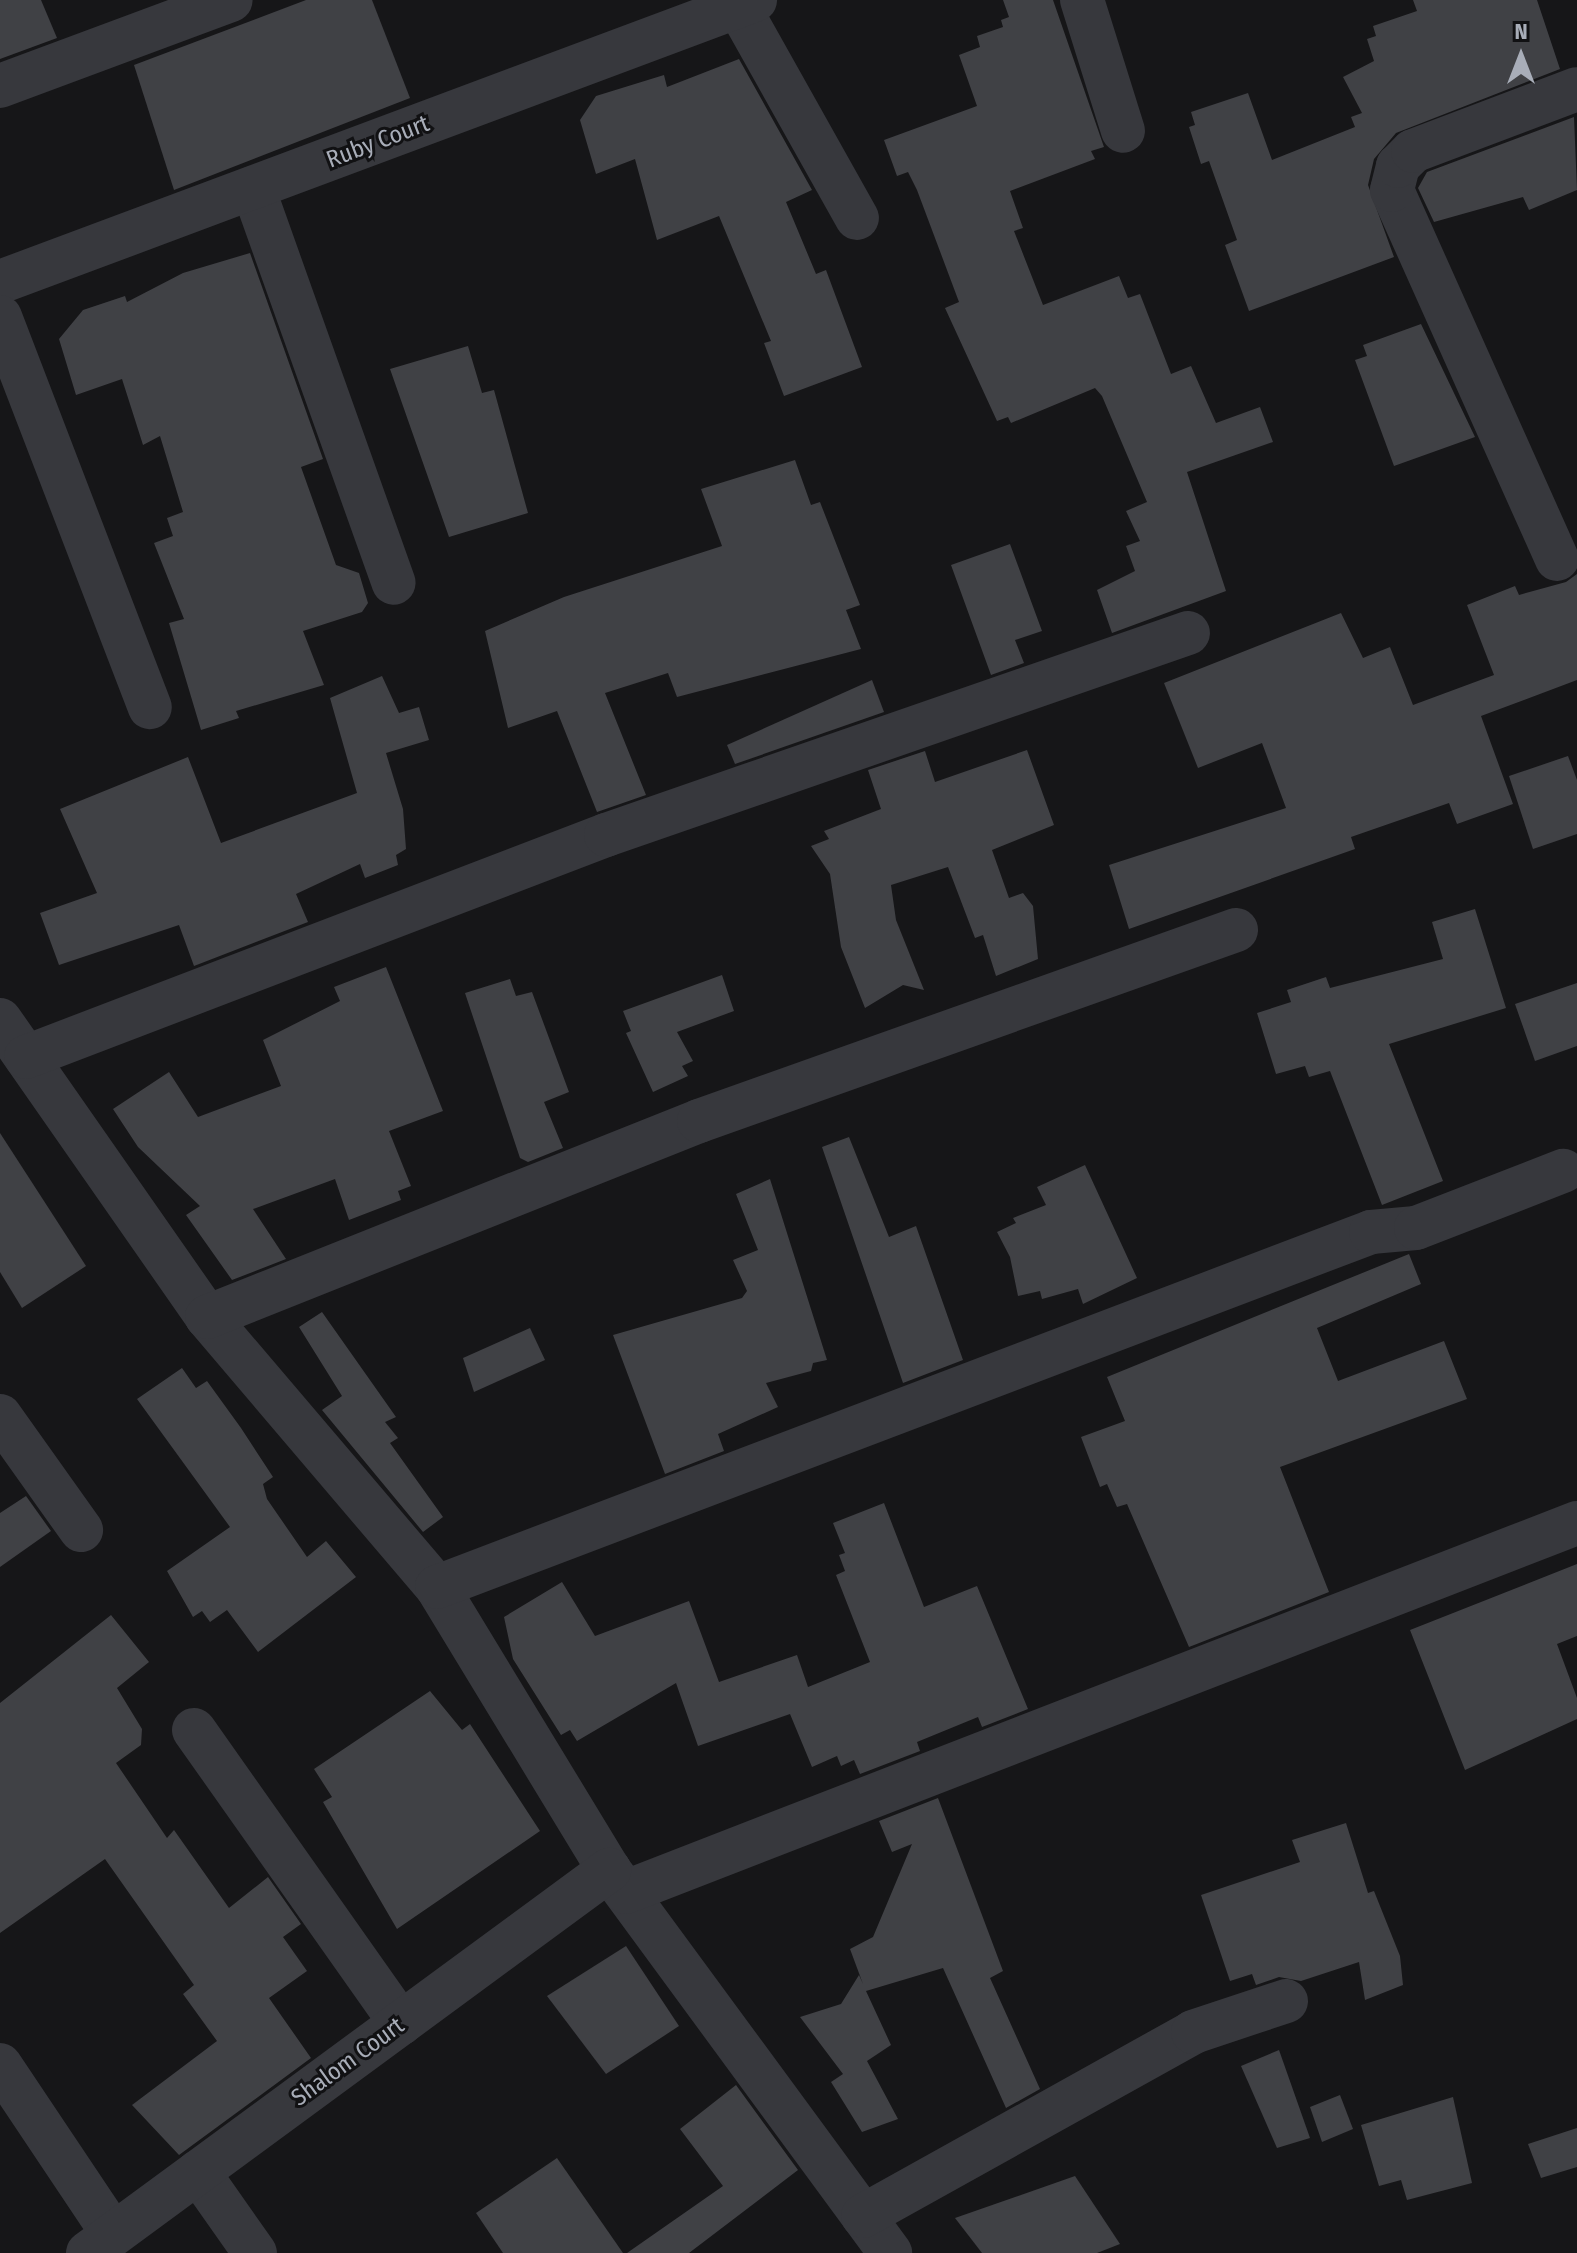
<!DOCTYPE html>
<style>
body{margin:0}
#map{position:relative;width:1577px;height:2253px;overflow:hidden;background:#161618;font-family:"Fira Sans Condensed",sans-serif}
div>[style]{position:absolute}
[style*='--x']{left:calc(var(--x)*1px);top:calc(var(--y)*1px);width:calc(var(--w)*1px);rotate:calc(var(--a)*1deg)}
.building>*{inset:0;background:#404145}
.minor>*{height:44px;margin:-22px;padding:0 22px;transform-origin:22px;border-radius:22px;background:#37383d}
span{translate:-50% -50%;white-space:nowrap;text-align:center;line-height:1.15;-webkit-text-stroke:6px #111113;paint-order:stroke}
.street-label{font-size:24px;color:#a8adb8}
.north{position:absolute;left:1481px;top:16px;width:80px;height:80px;-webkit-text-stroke:6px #111113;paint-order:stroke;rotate:0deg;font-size:22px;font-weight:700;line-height:32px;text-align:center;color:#a8adb8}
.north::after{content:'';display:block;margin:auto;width:28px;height:36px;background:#a8adb8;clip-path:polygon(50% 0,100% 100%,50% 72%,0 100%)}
</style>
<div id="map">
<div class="building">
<i style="clip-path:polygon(0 0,41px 0,57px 38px,0 59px)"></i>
<i style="clip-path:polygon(306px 0,372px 0,410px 98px,174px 190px,134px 65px)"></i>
<i style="clip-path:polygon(1003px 0,1053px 0,1104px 147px,1091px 151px,1095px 159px,1010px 191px,1023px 228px,1014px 231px,1043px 305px,1119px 276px,1128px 298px,1140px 294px,1171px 374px,1191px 366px,1216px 423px,1260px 407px,1273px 442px,1187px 472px,1226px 591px,1112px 633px,1097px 590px,1135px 571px,1126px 546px,1140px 541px,1126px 511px,1147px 502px,1102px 396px,1095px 388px,1011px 423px,1008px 417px,997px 421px,945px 308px,959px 302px,917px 190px,908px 172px,897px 176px,884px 140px,977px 106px,959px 55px,980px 47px,977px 36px,1003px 27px,1001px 20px,1009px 17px)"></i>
<i style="clip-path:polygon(1413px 0,1537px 0,1560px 69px,1396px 133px,1374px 159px,1368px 185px,1394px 257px,1249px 311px,1225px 245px,1237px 240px,1209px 161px,1201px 164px,1189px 127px,1195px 125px,1191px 112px,1248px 93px,1272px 160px,1355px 127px,1351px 117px,1362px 113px,1343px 77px,1374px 61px,1367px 39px,1376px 36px,1373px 26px,1417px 11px)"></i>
<i style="clip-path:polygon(739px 59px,812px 190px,786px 202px,816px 274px,826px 270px,862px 367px,784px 396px,764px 343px,771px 341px,719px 216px,657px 240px,635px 159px,596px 174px,580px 120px,596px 96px,664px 75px,667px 87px)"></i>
<i style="clip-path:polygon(1574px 117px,1577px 190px,1529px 210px,1523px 197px,1434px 222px,1418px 188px,1427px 172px)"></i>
<i style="clip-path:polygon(250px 253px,323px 459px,301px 467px,336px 565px,359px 573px,368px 603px,362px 612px,303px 631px,324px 685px,236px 711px,239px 718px,201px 730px,169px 623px,184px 619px,154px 543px,173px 536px,167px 518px,183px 512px,160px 436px,143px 445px,122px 379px,76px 395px,59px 339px,83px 310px,125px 296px,127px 302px,183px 273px)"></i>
<i style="clip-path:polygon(1421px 324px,1475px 437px,1394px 466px,1355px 360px,1367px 356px,1363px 345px)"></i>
<i style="clip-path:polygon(468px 346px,482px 393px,494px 390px,528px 513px,449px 537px,390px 369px)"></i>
<i style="clip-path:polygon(795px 460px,811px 505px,820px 502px,860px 605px,846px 610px,861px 649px,677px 697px,668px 673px,605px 693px,646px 795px,597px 812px,557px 711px,508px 728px,485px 631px,564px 597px,722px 546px,701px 489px)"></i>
<i style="clip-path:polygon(1010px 544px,1042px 631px,1015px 640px,1024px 663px,991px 675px,951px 565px)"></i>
<i style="clip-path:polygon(1577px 574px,1577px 680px,1481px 716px,1513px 804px,1457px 824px,1449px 803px,1351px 837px,1355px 849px,1129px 929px,1109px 865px,1286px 808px,1262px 743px,1198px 768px,1164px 683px,1341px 613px,1363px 658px,1390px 647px,1413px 705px,1494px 675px,1467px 605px,1515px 586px,1519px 595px,1566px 582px)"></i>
<i style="clip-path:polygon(382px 676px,399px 713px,419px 707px,429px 740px,386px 753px,403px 809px,406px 849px,396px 855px,398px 865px,365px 878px,360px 864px,296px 894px,308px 922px,194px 966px,179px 925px,59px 965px,40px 913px,97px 893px,60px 809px,188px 757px,221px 843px,357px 793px,330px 698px)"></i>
<i style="clip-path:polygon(872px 680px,884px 712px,735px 764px,727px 745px)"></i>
<i style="clip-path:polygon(1027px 750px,1054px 825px,992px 850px,1009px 898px,1023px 893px,1033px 906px,1038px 959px,996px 976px,983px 935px,975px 938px,948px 867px,891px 885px,896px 920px,924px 990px,903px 985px,865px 1008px,841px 947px,830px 874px,811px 846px,829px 839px,824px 831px,881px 809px,868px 770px,925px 751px,935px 782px)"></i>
<i style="clip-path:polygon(1568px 756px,1577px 780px,1577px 834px,1533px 849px,1509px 776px)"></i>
<i style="clip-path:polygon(1475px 909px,1506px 1008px,1389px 1044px,1443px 1181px,1382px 1205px,1330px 1071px,1309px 1077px,1305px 1066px,1276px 1074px,1257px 1013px,1291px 1002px,1287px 990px,1326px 977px,1330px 988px,1443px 959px,1432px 922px)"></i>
<i style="clip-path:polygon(386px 967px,443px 1111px,389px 1131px,411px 1186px,398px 1191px,401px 1200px,349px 1220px,335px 1179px,253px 1209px,286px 1259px,232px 1280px,186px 1215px,200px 1206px,138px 1147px,113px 1109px,169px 1072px,198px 1117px,281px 1086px,263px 1040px,340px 1001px,334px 987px)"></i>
<i style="clip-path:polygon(722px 975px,734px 1011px,677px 1032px,693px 1061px,682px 1066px,688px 1076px,653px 1092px,626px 1033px,631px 1031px,623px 1011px)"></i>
<i style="clip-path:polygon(510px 979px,516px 996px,532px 992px,569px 1092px,544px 1102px,563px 1148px,528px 1162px,520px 1158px,465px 993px)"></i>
<i style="clip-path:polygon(1577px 983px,1577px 1046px,1535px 1061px,1515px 1004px)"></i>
<i style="clip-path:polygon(0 1133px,86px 1266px,22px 1308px,0 1272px)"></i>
<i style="clip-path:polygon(849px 1137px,889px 1237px,916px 1226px,963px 1360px,903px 1383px,822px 1147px)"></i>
<i style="clip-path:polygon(1085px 1165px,1137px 1278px,1083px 1304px,1078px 1289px,1042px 1299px,1040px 1291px,1018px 1296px,1010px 1257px,997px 1232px,1016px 1223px,1013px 1218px,1046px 1205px,1037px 1187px)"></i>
<i style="clip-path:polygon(770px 1179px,827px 1360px,813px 1363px,811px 1371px,766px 1383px,778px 1407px,718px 1434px,724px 1451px,665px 1474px,613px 1335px,742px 1298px,747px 1291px,733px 1260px,758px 1250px,736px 1194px)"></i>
<i style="clip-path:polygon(1409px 1254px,1421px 1284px,1317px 1328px,1338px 1381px,1444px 1341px,1467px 1399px,1280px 1467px,1329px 1592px,1189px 1647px,1127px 1504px,1117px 1507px,1107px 1484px,1100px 1487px,1081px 1437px,1125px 1421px,1107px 1377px)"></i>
<i style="clip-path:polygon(322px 1312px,396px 1417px,385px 1422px,398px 1438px,390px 1443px,443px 1517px,423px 1532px,322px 1410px,342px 1396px,299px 1327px)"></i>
<i style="clip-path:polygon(530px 1328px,545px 1360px,474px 1392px,463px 1358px)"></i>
<i style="clip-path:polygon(182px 1368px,196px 1388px,207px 1381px,241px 1428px,273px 1477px,263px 1484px,267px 1499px,307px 1557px,326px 1541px,356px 1577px,258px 1652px,227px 1610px,210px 1622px,202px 1611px,193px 1617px,167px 1571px,230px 1527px,137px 1399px)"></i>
<i style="clip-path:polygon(26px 1496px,51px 1531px,0 1567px,0 1513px)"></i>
<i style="clip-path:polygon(884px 1503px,924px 1607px,977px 1586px,1028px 1709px,982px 1727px,978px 1717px,917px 1742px,920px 1751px,860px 1774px,854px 1760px,841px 1766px,837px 1756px,812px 1767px,790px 1714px,698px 1746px,676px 1683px,577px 1741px,570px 1730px,561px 1735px,513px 1659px,504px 1617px,562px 1582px,595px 1636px,689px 1601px,719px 1682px,797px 1655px,808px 1687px,870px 1662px,836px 1575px,845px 1571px,839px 1555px,845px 1553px,833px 1523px)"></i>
<i style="clip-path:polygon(1577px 1564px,1577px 1636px,1557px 1644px,1577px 1698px,1577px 1719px,1465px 1770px,1410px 1630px)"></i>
<i style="clip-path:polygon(111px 1615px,149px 1662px,117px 1688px,142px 1729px,141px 1745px,116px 1763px,167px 1838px,174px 1830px,229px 1908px,268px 1877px,301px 1924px,283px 1937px,307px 1971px,269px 1998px,311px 2058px,179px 2155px,132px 2105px,217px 2041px,183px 1994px,194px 1985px,105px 1859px,0 1933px,0 1703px)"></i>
<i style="clip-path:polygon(430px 1691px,462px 1730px,470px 1724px,540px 1831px,397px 1929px,323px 1802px,332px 1797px,314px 1769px)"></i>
<i style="clip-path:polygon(938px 1798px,1003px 1971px,990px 1978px,1040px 2089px,1006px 2108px,943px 1968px,866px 1991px,891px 2045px,867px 2061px,898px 2119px,862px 2132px,831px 2082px,843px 2074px,800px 2017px,841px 2004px,859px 1975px,863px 1984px,850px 1949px,873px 1937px,912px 1844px,892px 1852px,879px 1821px)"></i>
<i style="clip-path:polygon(1346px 1823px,1368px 1893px,1374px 1891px,1400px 1956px,1403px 1985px,1365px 2000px,1359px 1962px,1301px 1981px,1279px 1977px,1256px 1985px,1252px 1974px,1230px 1981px,1201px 1895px,1300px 1862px,1292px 1840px)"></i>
<i style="clip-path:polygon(626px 1946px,679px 2026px,606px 2074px,547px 1996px)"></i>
<i style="clip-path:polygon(1279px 2050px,1310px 2138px,1277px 2148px,1241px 2066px)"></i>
<i style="clip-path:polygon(736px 2085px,798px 2170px,689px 2253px,627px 2253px,723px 2186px,680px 2129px)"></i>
<i style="clip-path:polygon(1340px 2095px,1353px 2129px,1322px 2142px,1310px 2107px)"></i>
<i style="clip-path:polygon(1453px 2097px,1472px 2183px,1407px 2200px,1401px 2180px,1379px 2186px,1361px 2125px)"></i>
<i style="clip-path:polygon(1577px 2128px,1577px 2167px,1541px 2178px,1528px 2144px)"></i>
<i style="clip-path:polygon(557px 2158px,623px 2253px,503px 2253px,476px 2213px)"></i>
<i style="clip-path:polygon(1075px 2176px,1120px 2244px,1097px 2253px,982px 2253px,955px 2218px)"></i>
</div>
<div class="minor">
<i style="--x:1082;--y:0;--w:137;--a:72.6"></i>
<i style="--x:738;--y:6;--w:243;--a:60.7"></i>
<i style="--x:0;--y:86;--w:246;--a:-20.4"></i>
<i style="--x:253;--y:188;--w:419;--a:70.4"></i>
<i style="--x:0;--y:282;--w:806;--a:-20.48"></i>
<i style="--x:0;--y:317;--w:418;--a:69"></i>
<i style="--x:1557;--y:559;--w:404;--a:-114.1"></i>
<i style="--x:1392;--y:190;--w:25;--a:-76"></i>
<i style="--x:1398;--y:166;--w:21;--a:-45"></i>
<i style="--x:1413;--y:151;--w:175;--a:-20.7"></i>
<i style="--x:0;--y:1020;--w:362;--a:55.1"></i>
<i style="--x:207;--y:1317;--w:355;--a:49.6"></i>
<i style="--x:437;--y:1587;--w:331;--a:58.7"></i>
<i style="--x:609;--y:1870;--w:475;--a:53.7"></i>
<i style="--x:26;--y:1057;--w:621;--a:-20.94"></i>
<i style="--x:606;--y:835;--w:616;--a:-19.14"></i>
<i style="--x:207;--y:1317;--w:530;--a:-21.72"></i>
<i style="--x:699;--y:1121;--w:570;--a:-19.58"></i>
<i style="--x:0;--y:1416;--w:140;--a:54.6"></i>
<i style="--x:437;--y:1587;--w:999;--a:-20.81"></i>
<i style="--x:1371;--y:1232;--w:45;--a:-5.1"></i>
<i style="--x:1416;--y:1228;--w:158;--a:-21.2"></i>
<i style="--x:194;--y:1730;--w:359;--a:54.8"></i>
<i style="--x:626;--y:1892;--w:1020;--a:-21.21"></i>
<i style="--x:0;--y:2065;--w:203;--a:56.2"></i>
<i style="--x:198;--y:2172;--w:99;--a:54.9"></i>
<i style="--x:863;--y:2216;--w:378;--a:-29.1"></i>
<i style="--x:1193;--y:2032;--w:98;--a:-18.4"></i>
<i style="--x:88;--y:2253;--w:647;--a:-36.32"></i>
</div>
<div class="street-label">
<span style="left:378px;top:142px;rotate:-21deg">Ruby Court</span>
<span style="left:348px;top:2062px;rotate:-36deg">Shalom Court</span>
</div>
<div class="north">N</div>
</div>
